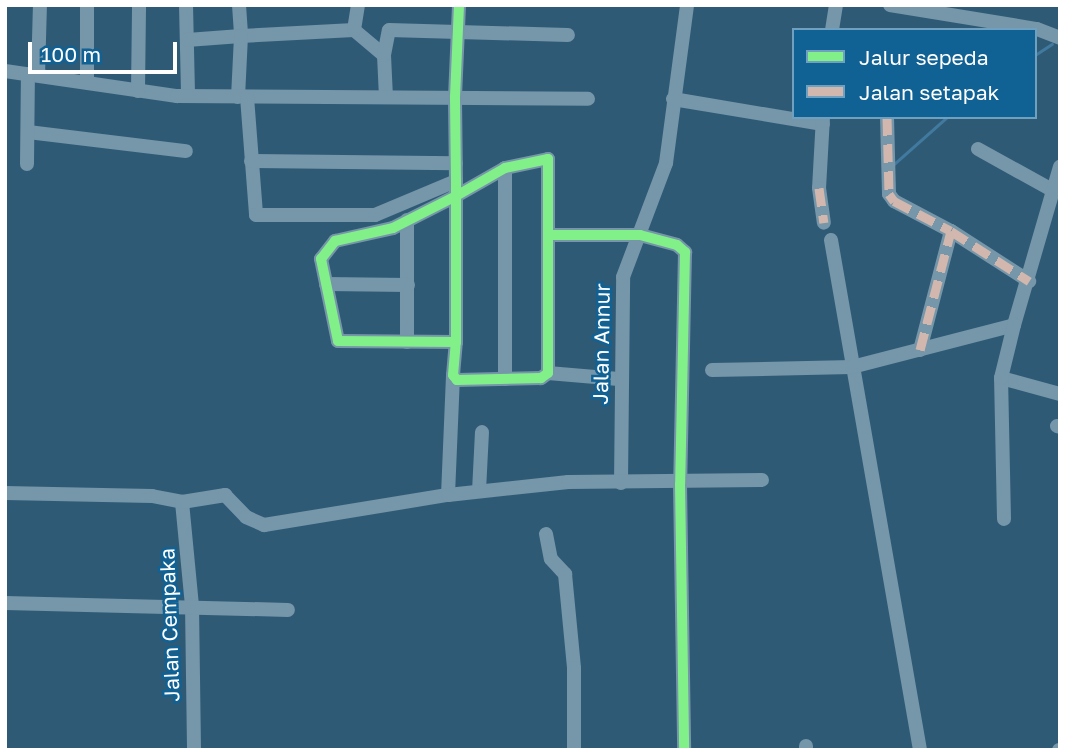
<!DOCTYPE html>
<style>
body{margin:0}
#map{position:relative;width:1065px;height:755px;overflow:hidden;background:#2e5a76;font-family:"Golos Text",sans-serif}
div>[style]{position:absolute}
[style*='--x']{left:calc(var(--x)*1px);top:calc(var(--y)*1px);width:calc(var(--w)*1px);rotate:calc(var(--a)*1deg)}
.stream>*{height:2.5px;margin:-1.25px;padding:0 1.25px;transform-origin:1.25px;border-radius:1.25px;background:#417a9e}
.minor>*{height:14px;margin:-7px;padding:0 7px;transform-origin:7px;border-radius:7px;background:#7696a9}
.quiet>*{height:9px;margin-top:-4.5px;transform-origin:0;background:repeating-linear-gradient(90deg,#d1b7ad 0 18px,transparent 0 27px)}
.cycleway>*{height:10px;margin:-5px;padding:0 5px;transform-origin:5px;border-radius:5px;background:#82f089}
span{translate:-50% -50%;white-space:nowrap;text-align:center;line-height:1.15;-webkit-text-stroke:5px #106194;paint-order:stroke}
.street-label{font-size:21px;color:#fff}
.frame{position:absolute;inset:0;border:7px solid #fff;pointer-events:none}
.legend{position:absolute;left:792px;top:28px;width:245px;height:91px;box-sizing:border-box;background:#106194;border:2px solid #70a0bf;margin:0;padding:9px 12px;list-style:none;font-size:21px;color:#fff}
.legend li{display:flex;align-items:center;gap:14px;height:35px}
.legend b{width:35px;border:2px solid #70a0bf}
.scale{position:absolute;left:28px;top:42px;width:149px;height:32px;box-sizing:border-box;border:4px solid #fff;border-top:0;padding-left:9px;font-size:21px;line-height:24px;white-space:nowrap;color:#fff;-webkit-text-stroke:5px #106194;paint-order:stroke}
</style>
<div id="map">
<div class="stream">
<i style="--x:1035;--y:55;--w:20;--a:-33"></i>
<i style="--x:893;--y:165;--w:72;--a:-41.6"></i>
</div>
<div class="minor">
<i style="--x:87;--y:5;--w:77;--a:90"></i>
<i style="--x:186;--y:5;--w:91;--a:88.7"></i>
<i style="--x:239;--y:5;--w:31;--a:86"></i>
<i style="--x:241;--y:36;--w:113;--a:-3"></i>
<i style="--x:354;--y:30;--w:39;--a:40"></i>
<i style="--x:384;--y:55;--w:42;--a:87.3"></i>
<i style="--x:890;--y:5;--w:149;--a:9.3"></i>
<i style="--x:1037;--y:29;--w:25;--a:21"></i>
<i style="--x:354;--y:30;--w:25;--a:-81"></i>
<i style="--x:832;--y:30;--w:25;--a:-81"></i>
<i style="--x:187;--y:40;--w:54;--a:-4.2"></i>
<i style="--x:241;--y:36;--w:61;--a:92.8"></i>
<i style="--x:384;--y:55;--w:25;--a:-79"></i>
<i style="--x:389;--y:30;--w:179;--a:1.6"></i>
<i style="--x:5;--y:71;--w:174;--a:8.3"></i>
<i style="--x:177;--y:96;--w:411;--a:0.4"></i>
<i style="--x:38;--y:75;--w:70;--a:-88.4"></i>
<i style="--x:138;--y:91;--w:86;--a:-89.3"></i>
<i style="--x:247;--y:97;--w:118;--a:85.6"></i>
<i style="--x:256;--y:215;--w:119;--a:0"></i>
<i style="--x:375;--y:215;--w:88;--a:-22.8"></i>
<i style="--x:673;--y:99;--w:152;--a:9.5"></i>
<i style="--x:823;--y:117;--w:71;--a:93.2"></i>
<i style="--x:819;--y:188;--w:35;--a:82"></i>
<i style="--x:887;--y:117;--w:77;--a:88.5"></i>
<i style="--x:889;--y:194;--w:9;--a:54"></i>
<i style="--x:894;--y:201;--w:64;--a:27.8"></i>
<i style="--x:28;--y:132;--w:159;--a:6.9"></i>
<i style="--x:978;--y:149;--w:85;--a:29"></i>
<i style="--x:251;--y:161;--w:205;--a:0.6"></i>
<i style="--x:27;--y:164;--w:90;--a:-89.4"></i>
<i style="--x:505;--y:168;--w:211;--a:90"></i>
<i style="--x:407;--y:220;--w:122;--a:90"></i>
<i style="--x:549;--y:235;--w:91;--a:0"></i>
<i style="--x:640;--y:235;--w:38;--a:15"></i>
<i style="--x:677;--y:245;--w:11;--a:41"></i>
<i style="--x:685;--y:252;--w:232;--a:91.2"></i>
<i style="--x:680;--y:484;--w:266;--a:89.1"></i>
<i style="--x:831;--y:240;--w:518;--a:80.1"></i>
<i style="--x:326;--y:284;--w:82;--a:0.7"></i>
<i style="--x:456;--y:342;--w:118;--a:-179.5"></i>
<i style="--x:338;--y:341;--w:84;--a:-101.7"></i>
<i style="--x:321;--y:259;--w:23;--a:-52"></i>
<i style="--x:335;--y:241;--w:59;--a:-12.6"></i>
<i style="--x:393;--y:228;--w:71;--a:-26.9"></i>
<i style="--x:456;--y:196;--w:56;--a:-29.7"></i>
<i style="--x:505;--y:168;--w:44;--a:-11.8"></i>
<i style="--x:548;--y:159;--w:214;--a:90"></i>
<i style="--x:548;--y:373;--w:9;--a:144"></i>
<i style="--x:541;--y:378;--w:84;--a:178.6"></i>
<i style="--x:457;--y:380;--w:6;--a:-129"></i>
<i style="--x:453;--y:375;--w:33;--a:-85"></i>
<i style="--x:456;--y:342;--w:161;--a:-90"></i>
<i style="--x:456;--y:181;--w:84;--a:-90.7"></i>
<i style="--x:455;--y:97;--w:92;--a:-87.5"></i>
<i style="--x:920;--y:350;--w:123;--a:-75.4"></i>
<i style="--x:951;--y:231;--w:93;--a:32.7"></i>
<i style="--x:712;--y:370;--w:140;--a:-1.2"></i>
<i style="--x:852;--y:367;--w:167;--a:-14.5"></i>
<i style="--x:1014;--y:325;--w:165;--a:-73.8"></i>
<i style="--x:548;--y:373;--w:71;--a:4.8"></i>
<i style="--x:1001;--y:378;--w:61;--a:15.2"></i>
<i style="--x:1057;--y:426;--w:3;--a:18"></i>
<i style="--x:621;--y:483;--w:206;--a:-89.4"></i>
<i style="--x:623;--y:277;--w:122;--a:-69.3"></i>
<i style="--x:666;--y:163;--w:159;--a:-82.4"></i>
<i style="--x:479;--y:491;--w:59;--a:-87.1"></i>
<i style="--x:5;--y:493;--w:147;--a:1.2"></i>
<i style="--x:152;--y:496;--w:31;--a:11"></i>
<i style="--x:182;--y:502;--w:103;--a:84.5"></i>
<i style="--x:192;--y:605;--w:145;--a:89.2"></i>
<i style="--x:448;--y:495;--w:120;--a:-87.6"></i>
<i style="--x:182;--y:502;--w:44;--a:-9.2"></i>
<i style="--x:225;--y:495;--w:30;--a:46"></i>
<i style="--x:246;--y:517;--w:20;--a:24"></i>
<i style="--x:264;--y:525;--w:186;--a:-9.3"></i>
<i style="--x:448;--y:495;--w:121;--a:-6.2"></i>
<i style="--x:568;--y:482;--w:194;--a:-0.6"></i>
<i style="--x:1004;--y:519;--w:141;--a:-91.2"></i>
<i style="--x:1001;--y:378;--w:55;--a:-76.2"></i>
<i style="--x:546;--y:534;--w:25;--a:79"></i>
<i style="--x:551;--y:559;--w:21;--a:47"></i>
<i style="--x:565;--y:574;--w:94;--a:84.5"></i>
<i style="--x:574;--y:668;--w:82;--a:90"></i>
<i style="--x:5;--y:603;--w:283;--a:1.4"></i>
<i style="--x:806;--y:746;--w:4;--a:90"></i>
<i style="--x:1059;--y:750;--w:1;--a:0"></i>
</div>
<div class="quiet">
<i style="--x:887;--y:117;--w:77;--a:88.5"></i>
<i style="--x:889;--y:194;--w:9;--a:54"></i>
<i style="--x:894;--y:201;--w:64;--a:27.8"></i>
<i style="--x:819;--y:188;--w:35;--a:82"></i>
<i style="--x:920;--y:350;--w:123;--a:-75.4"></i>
<i style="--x:951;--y:231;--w:93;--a:32.7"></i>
</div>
<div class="cycleway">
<i style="--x:549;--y:235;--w:91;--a:0"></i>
<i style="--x:640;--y:235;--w:38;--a:15"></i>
<i style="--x:677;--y:245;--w:11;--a:41"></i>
<i style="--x:685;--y:252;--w:232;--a:91.2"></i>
<i style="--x:680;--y:484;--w:266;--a:89.1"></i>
<i style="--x:456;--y:342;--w:118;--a:-179.5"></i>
<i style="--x:338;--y:341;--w:84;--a:-101.7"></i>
<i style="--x:321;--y:259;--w:23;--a:-52"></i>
<i style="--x:335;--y:241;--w:59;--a:-12.6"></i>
<i style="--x:393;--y:228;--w:71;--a:-26.9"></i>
<i style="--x:456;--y:196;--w:56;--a:-29.7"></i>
<i style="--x:505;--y:168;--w:44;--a:-11.8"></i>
<i style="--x:548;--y:159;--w:214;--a:90"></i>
<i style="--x:548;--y:373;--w:9;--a:144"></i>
<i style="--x:541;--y:378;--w:84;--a:178.6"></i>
<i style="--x:457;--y:380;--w:6;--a:-129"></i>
<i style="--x:453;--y:375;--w:33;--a:-85"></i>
<i style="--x:456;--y:342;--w:161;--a:-90"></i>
<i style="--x:456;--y:181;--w:84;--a:-90.7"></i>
<i style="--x:455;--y:97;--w:92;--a:-87.5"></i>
</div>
<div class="street-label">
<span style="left:601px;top:344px;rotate:-89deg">Jalan Annur</span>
<span style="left:169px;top:625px;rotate:-92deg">Jalan Cempaka</span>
</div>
<div class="frame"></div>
<ul class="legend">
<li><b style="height:9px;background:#82f089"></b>Jalur sepeda</li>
<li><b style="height:9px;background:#d1b7ad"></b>Jalan setapak</li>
</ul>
<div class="scale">100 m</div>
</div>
